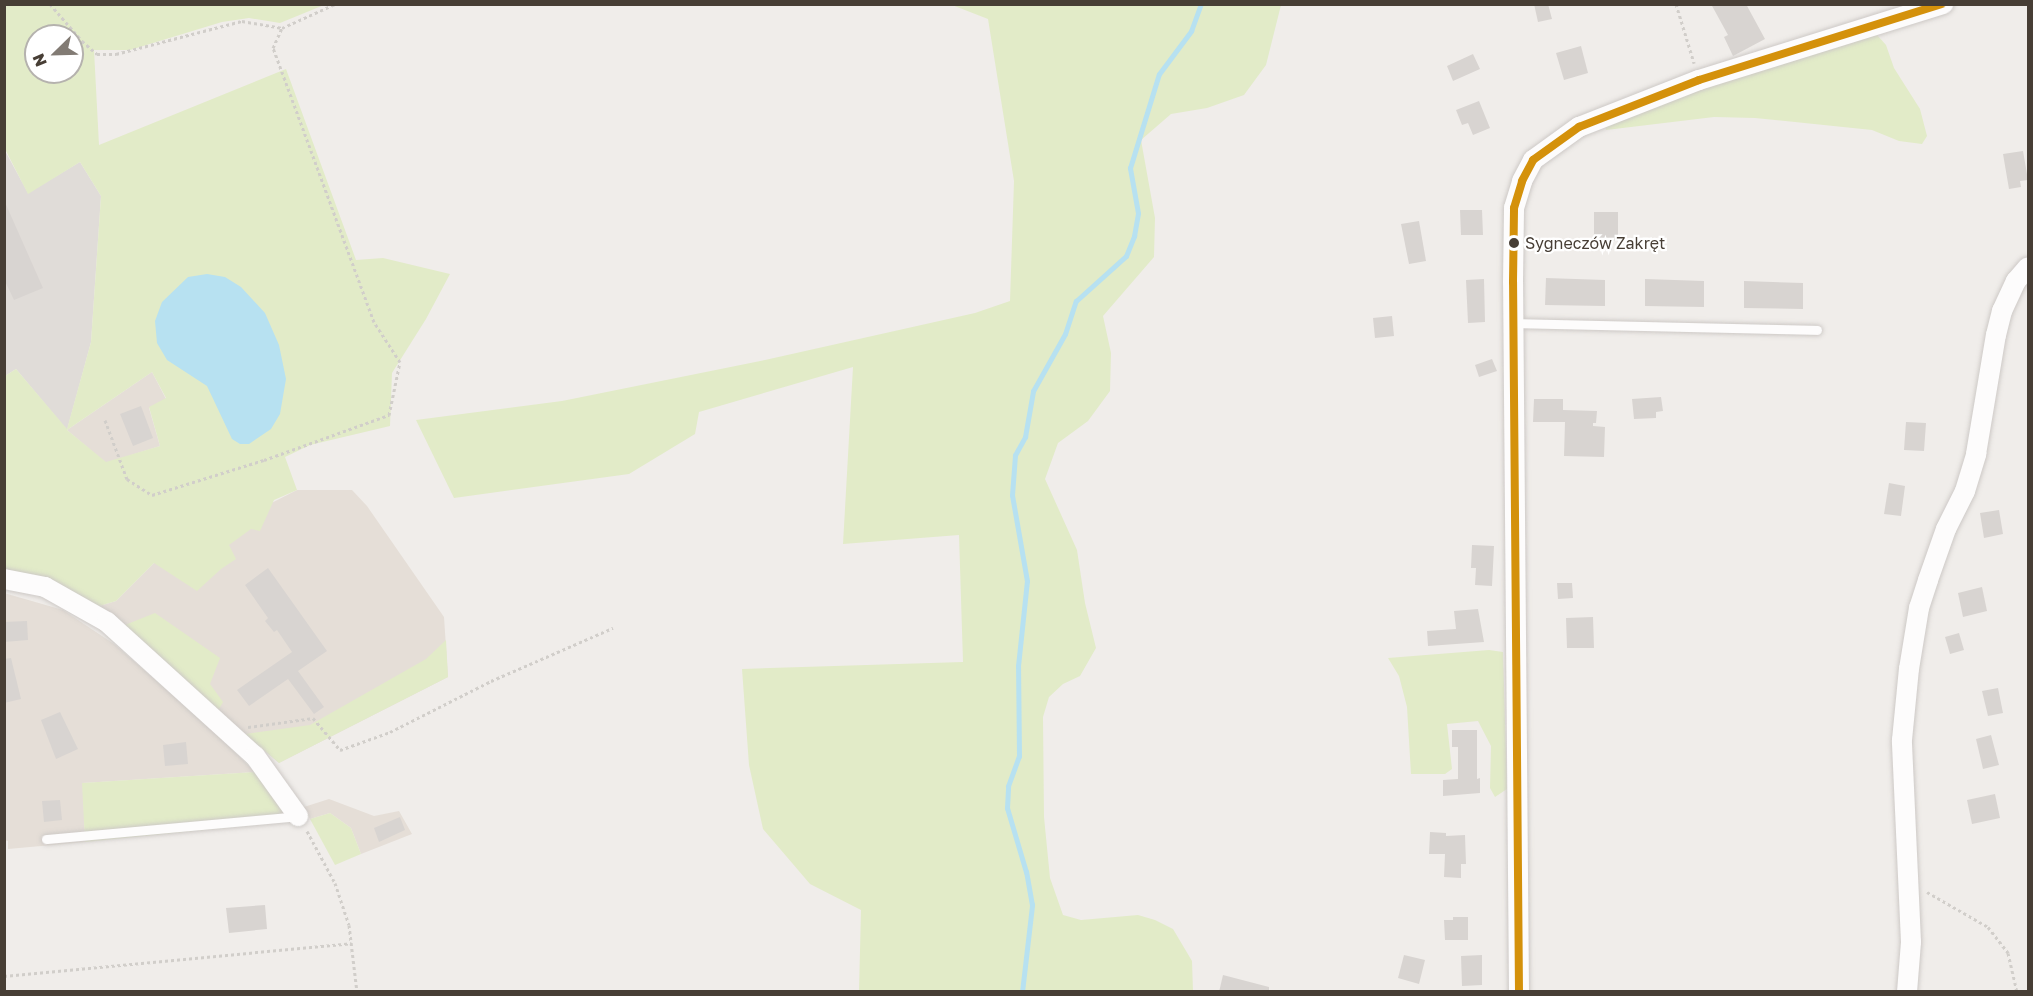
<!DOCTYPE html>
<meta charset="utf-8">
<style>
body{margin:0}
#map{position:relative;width:2033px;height:996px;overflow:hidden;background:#f0edea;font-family:"Golos Text",sans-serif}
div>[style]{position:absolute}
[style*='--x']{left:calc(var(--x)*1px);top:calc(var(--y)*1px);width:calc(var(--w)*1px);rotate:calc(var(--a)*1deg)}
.residential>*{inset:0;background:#e5ded7}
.industrial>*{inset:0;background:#e0dcd8}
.green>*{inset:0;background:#e2ebc8}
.water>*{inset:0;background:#b7e1f1}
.stream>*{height:5px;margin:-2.5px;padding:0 2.5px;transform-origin:2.5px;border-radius:2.5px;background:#b7e1f1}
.building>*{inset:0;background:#d8d4d1}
.path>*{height:3px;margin-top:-1.5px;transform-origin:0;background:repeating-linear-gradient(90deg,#d1ceca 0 3px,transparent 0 6px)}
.roads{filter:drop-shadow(0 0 2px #cdc9c6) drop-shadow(0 0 2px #cdc9c6)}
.service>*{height:9px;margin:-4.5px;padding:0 4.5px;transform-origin:4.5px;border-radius:4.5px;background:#fdfcfc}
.minor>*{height:20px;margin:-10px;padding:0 10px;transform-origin:10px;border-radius:10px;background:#fdfcfc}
.bus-1>*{height:8px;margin:-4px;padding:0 4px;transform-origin:4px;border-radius:4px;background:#d4910b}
.dots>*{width:16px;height:16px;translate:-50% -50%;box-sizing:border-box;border:3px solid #fff;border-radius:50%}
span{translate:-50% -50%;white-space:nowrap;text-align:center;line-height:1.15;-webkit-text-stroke:4.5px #fff;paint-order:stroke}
.bus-label{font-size:16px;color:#473e35}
.left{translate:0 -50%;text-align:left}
.frame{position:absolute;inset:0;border:6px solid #473e35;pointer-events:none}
.north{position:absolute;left:24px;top:24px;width:60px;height:60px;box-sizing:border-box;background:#fff;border:2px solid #b5b2ae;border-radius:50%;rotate:247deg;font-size:16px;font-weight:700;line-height:24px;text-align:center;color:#473e35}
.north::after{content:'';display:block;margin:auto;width:21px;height:27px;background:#827b74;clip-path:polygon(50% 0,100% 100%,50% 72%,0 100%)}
</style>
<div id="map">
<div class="residential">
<i style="clip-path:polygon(152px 372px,166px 399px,149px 408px,160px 446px,106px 463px,67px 430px)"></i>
<i style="clip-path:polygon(297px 490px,352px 490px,367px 506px,444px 617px,448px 677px,279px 763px,96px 607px,116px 601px,154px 563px)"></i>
<i style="clip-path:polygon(4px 593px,63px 610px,114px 644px,205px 723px,255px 772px,83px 783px,85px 842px,8px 849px,8px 841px,4px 840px)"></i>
<i style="clip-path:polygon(329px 799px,374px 816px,399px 811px,412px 834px,361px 854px,351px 828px,330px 813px,310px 819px,304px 807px)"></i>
</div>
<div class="industrial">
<i style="clip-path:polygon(4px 149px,28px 193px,80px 162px,101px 196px,91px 342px,67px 430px,16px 369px,5px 376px)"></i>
</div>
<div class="green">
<i style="clip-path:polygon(evenodd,5px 5px,324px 5px,280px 23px,249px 18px,222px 22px,130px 50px,94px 50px,99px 145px,286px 69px,356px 260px,383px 258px,450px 274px,426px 319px,392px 373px,390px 426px,310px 445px,285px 457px,297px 490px,274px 500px,260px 531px,251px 529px,229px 545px,236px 559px,221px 569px,197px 591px,154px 563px,116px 601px,96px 607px,5px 572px,5px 376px,16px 369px,67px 429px,91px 342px,101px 196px,80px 162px,28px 194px,5px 149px,5px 5px,36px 36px,72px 36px,72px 72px,36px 72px,36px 36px,5px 5px,152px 372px,166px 398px,149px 407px,160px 446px,106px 462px,67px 430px,152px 372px)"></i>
<i style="clip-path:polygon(952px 5px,1281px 5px,1266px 65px,1244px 95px,1207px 108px,1171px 114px,1141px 140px,1155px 218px,1154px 257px,1103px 316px,1111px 353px,1110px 391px,1088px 421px,1058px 443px,1045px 479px,1077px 550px,1085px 603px,1096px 648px,1080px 676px,1063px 684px,1049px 697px,1043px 717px,1044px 817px,1050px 878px,1063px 915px,1081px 920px,1138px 915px,1155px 920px,1173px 929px,1192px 961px,1193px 991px,859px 991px,861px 910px,810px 884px,763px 829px,749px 765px,742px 669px,963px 662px,959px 535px,843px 544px,853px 367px,699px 412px,695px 434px,629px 474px,454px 498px,416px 420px,562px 401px,765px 360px,975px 313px,1010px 301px,1014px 181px,988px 19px)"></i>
<i style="clip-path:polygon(1877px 35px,1886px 45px,1894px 68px,1920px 109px,1927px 136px,1922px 144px,1899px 141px,1872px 130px,1755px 118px,1714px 117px,1606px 130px,1604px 121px,1690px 89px)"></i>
<i style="clip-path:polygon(155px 613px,220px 658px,210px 684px,223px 702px,218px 711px,120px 627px)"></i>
<i style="clip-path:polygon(446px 640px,448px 677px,279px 763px,245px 734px,310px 725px,426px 659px)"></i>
<i style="clip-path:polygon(1489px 650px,1503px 652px,1507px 789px,1495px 797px,1490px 788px,1491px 746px,1478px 721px,1447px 724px,1452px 769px,1445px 774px,1411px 774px,1407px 707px,1399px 676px,1388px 658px)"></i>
<i style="clip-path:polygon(255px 772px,293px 821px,85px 842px,82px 783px)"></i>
<i style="clip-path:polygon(330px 813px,351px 828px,361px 854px,335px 865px,310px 819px)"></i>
</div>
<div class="water">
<i style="clip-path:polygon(207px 274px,225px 277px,241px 287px,265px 313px,279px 345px,286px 379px,280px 414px,271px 429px,249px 444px,240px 444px,232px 439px,207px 386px,167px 360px,157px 343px,155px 321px,162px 302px,188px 277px)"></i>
</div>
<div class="stream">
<i style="--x:1022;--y:992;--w:88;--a:-83.4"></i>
<i style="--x:1032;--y:905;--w:34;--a:-100"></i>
<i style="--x:1026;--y:872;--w:67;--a:-106.5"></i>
<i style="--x:1007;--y:808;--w:22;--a:-87"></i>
<i style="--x:1008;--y:786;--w:32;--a:-70"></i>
<i style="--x:1019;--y:756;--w:90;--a:-90.6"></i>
<i style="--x:1018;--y:666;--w:85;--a:-84"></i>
<i style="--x:1027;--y:581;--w:87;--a:-99.9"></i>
<i style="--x:1012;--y:495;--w:40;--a:-85.7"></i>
<i style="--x:1015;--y:455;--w:21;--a:-61"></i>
<i style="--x:1025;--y:437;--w:47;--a:-80.1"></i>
<i style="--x:1033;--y:391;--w:65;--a:-60.7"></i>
<i style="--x:1065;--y:334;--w:35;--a:-72"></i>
<i style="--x:1076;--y:301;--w:67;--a:-42"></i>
<i style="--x:1126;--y:256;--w:22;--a:-68"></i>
<i style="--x:1134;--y:236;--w:23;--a:-80"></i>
<i style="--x:1138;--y:213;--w:46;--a:-100.1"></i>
<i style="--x:1130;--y:168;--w:98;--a:-72.9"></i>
<i style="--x:1159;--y:74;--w:54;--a:-53.3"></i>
<i style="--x:1191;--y:31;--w:29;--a:-70"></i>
</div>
<div class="building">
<i style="clip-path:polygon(1534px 4px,1548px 4px,1552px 19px,1538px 22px)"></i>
<i style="clip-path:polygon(1711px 4px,1746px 4px,1765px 39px,1733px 56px,1724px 37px,1728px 35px)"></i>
<i style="clip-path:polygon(1581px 46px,1588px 73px,1564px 80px,1556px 53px)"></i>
<i style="clip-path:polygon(1473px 54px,1480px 69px,1453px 81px,1447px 66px)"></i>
<i style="clip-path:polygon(1479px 101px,1490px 128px,1473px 135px,1468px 123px,1462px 125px,1456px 110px)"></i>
<i style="clip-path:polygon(2023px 151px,2028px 180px,2020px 181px,2021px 187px,2009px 189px,2003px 154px)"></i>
<i style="clip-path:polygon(4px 200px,43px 288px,14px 300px,4px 279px)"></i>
<i style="clip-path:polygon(1460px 210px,1482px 210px,1483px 235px,1461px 235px)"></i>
<i style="clip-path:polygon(1594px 212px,1618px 212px,1618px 241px,1612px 241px,1612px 250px,1594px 249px)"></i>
<i style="clip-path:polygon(1419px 221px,1426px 261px,1409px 264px,1401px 224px)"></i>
<i style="clip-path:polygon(1546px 278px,1605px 280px,1605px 306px,1545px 305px)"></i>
<i style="clip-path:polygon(1484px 279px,1485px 322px,1468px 323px,1466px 280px)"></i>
<i style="clip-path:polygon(1645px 279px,1704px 281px,1704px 307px,1645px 306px)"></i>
<i style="clip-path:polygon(1744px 281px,1803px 283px,1803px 309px,1744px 308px)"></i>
<i style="clip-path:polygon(1392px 316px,1394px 336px,1375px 338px,1373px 318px)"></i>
<i style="clip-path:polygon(1492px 359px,1497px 371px,1479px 377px,1475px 365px)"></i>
<i style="clip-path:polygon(1661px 397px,1663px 411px,1656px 412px,1656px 418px,1634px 419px,1632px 399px)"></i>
<i style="clip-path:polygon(1534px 399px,1563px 399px,1563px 410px,1597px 411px,1596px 423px,1593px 423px,1593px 426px,1605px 427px,1604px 457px,1564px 456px,1565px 422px,1533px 422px)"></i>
<i style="clip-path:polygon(141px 406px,153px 438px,133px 446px,120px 414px)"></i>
<i style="clip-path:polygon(1906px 422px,1926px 423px,1924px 451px,1904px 450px)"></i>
<i style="clip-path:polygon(1889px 483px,1905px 486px,1901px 516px,1884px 514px)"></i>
<i style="clip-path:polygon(1999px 510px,2003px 534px,1984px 538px,1980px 513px)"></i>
<i style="clip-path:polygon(1472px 545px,1494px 546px,1492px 586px,1475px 585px,1476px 568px,1471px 568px)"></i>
<i style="clip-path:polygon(268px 568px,327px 651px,298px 671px,324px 707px,314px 714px,288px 679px,249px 706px,237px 690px,292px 652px,277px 630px,274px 632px,265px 621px,268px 618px,245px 585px)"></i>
<i style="clip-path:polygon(1557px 583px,1572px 583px,1573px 598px,1558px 599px)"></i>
<i style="clip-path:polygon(1982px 587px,1987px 611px,1963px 617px,1958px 593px)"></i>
<i style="clip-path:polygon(1478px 609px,1484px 642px,1428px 646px,1427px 631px,1456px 629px,1454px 611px)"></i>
<i style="clip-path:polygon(1593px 617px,1594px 648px,1567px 648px,1566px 618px)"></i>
<i style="clip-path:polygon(27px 621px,28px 640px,4px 642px,4px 622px)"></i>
<i style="clip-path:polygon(1959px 633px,1964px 650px,1950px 654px,1945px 637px)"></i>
<i style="clip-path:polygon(11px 658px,21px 699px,4px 703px,4px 659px)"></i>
<i style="clip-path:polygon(1998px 688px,2003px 713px,1988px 716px,1982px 691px)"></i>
<i style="clip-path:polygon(60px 712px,78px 749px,56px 759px,41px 720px)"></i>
<i style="clip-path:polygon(1452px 730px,1477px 730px,1477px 779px,1480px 778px,1480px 793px,1443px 796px,1443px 780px,1458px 779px,1458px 747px,1452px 747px)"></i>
<i style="clip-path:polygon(1991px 735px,1999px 765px,1983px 769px,1976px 739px)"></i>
<i style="clip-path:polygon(186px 742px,188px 764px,165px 766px,163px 745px)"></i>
<i style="clip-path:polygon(1995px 794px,2000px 818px,1972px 824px,1967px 800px)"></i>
<i style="clip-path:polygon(60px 800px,62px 820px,44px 822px,42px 801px)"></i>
<i style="clip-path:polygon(400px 817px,405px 830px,379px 842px,374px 828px)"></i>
<i style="clip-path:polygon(1430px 832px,1446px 833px,1446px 836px,1465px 835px,1466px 864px,1461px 864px,1461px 878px,1444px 877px,1445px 854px,1429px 854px)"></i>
<i style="clip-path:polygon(265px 905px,267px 929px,229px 933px,226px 908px)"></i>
<i style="clip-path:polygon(1453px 917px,1468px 917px,1468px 940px,1445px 940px,1444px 920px,1453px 920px)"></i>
<i style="clip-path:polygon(1404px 955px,1425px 960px,1419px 984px,1398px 978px)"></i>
<i style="clip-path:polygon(1482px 955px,1482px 985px,1462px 986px,1461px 956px)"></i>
<i style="clip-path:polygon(1223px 975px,1269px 987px,1269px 992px,1219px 992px)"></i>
</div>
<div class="path">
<i style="--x:50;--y:4;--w:49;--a:49.1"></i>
<i style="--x:82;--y:41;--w:20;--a:41"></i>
<i style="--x:97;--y:54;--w:19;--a:0"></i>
<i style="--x:116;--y:54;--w:130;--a:-14.7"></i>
<i style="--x:242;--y:21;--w:41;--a:9.9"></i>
<i style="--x:282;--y:28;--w:58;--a:-24.4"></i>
<i style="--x:1676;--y:4;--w:62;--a:73"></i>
<i style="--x:105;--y:420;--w:63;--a:69.6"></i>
<i style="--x:127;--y:479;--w:30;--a:33"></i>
<i style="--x:152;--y:495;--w:117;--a:-17.4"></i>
<i style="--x:264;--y:460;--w:133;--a:-19.8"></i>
<i style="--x:389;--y:415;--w:54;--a:-78.3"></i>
<i style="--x:400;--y:362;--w:48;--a:-123"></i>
<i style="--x:374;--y:322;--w:292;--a:-110.2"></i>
<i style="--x:273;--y:48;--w:22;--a:-66"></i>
<i style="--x:248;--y:727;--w:66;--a:-7.9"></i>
<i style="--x:313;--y:718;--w:42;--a:49.8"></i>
<i style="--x:340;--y:750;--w:53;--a:-19.8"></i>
<i style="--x:390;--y:732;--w:113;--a:-26.8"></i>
<i style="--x:491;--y:681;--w:133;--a:-23.5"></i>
<i style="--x:307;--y:831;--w:59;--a:61.7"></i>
<i style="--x:335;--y:883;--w:44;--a:71.6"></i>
<i style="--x:349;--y:925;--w:67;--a:83.2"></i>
<i style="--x:1927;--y:892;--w:70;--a:29.8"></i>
<i style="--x:1988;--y:927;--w:33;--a:52"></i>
<i style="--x:2008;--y:953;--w:40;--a:77"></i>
<i style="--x:4;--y:976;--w:349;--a:-5.4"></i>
</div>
<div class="roads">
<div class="service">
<i style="--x:1515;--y:323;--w:302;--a:1.3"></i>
<i style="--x:46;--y:839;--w:253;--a:-5.2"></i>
</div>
<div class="minor">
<i style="--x:4;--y:579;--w:42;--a:11"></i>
<i style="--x:45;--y:587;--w:71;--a:29.4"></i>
<i style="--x:107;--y:622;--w:200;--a:42.2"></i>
<i style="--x:255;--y:756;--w:74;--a:54.4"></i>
<i style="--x:1519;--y:992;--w:710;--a:-90.48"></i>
<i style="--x:1513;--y:282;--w:74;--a:-89.2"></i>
<i style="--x:1514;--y:208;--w:28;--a:-73"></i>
<i style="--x:1522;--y:181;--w:24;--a:-62"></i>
<i style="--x:1533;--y:160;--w:57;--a:-35.7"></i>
<i style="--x:1579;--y:127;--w:129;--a:-21.4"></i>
<i style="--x:1699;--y:80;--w:256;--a:-17.3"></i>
<i style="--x:1907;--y:992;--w:50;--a:-85.4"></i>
<i style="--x:1911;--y:942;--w:202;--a:-92.6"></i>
<i style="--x:1902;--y:740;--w:71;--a:-84.4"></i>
<i style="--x:1909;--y:669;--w:62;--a:-80.7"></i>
<i style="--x:1919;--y:608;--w:29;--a:-72"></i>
<i style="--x:1928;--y:580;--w:54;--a:-70.6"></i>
<i style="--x:1946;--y:529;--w:42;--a:-63.4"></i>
<i style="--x:1965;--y:491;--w:39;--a:-73"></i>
<i style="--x:1976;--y:454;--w:121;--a:-80.5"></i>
<i style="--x:1996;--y:335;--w:25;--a:-76"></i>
<i style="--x:2002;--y:311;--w:33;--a:-65"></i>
<i style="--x:2016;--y:281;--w:18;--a:-49"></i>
</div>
</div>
<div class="bus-1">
<i style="--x:1519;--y:992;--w:710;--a:-90.48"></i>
<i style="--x:1513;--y:282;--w:74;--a:-89.2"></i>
<i style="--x:1514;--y:208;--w:28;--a:-73"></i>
<i style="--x:1522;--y:181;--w:24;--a:-62"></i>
<i style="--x:1533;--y:160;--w:57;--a:-35.7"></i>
<i style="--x:1579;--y:127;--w:129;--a:-21.4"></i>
<i style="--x:1699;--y:80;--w:254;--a:-17.4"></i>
</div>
<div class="dots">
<i style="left:1514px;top:243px;background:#473e35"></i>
</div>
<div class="bus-label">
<span class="left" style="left:1525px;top:243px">Sygneczów Zakręt</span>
</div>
<div class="frame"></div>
<div class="north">N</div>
</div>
